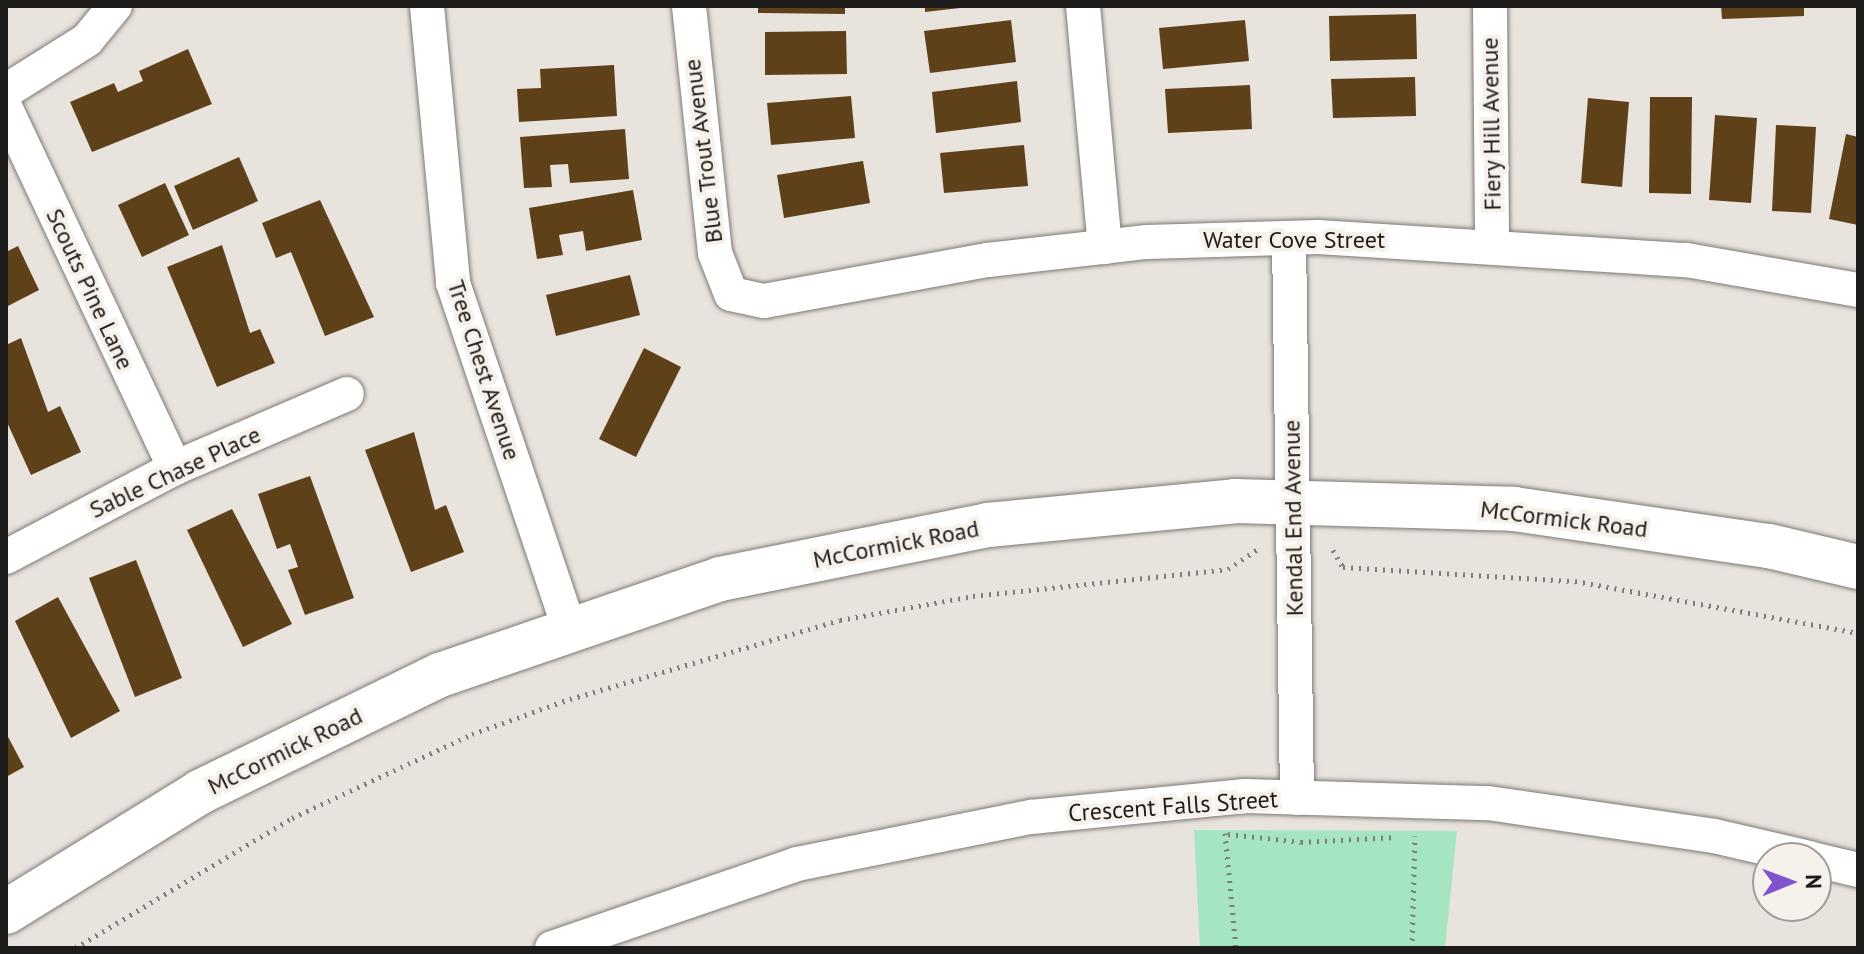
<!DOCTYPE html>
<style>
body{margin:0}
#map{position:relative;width:1864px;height:954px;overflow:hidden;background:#e9e3dd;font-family:"PT Sans",sans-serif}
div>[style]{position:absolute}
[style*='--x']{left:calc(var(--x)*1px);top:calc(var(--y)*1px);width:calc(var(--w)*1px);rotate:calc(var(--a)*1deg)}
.green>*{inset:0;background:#a6e5c1}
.building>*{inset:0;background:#5f4119}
.path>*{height:5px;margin-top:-2.5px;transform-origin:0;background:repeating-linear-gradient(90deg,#807c78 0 2px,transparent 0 8px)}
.roads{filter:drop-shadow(0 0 2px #7e7974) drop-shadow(0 0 2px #7e7974)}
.street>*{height:34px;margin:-17px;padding:0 17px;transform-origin:17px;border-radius:17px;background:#fff}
.secondary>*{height:44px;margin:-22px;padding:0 22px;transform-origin:22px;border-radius:22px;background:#fff}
span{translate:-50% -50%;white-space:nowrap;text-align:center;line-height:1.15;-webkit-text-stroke:8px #f6f1ea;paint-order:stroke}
.street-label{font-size:24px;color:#1e1c1a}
.frame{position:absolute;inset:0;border:8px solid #1e1c1a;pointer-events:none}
.north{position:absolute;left:1752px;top:842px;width:80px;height:80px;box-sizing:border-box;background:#f6f1ea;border:2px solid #a09c97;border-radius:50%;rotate:89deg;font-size:22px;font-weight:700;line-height:32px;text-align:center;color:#1e1c1a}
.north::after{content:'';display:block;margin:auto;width:28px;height:36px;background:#7f54cd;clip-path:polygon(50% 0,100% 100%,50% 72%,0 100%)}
</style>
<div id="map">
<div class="green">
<i style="clip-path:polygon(1194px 830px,1457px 831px,1445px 948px,1200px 948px)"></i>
</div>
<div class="building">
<i style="clip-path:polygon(758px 6px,845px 6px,845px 14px,758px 13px)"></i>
<i style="clip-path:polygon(925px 6px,960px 6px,960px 8px,925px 12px)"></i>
<i style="clip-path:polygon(1721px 6px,1804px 6px,1804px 16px,1722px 19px)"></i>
<i style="clip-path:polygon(1416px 14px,1417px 59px,1330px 61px,1329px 16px)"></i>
<i style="clip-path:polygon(1011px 20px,1016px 62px,930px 73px,924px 31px)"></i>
<i style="clip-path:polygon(1245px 20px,1249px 61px,1163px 69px,1159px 28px)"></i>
<i style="clip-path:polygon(846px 31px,847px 74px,765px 75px,765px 32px)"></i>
<i style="clip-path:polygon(188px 49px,212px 104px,92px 152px,70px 102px,114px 83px,118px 92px,143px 81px,139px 71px)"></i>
<i style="clip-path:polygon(614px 65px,617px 116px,519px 122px,517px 89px,541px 88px,540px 69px)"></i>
<i style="clip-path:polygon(1415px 77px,1416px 116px,1333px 118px,1331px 79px)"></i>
<i style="clip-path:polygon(1017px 81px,1021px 122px,936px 133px,932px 92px)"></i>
<i style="clip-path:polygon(1250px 85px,1252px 129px,1168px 133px,1165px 89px)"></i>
<i style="clip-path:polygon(851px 96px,855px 138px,771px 145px,767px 103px)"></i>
<i style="clip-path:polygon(1650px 97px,1692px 97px,1691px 194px,1649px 193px)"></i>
<i style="clip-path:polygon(1588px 98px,1629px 102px,1622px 187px,1581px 183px)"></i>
<i style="clip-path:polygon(1715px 115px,1757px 118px,1751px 203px,1709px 200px)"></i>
<i style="clip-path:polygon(1776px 125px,1816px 127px,1811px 213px,1772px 211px)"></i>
<i style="clip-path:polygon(625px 129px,629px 179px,570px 183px,568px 164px,550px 165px,552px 187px,524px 188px,520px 137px)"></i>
<i style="clip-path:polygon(1846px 134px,1858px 137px,1858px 225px,1829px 219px)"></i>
<i style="clip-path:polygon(1024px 145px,1028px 186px,944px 193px,940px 153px)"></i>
<i style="clip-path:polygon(239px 157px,258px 201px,193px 230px,174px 186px)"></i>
<i style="clip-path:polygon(863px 161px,870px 203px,784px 218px,777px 175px)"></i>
<i style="clip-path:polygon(165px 183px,189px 235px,142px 257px,118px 205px)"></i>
<i style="clip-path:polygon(633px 190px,642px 240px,586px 251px,583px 231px,559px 235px,563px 255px,537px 259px,529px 208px)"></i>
<i style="clip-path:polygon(320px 200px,374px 317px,325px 336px,291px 252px,276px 258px,262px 223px)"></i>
<i style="clip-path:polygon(222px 245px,250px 333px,260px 329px,275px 363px,217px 387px,167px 267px)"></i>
<i style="clip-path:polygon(18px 246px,39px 290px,6px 307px,6px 252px)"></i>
<i style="clip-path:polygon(630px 275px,640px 315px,556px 336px,546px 295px)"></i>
<i style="clip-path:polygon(21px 338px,48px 412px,60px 406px,81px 452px,31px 475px,6px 420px,6px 345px)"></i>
<i style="clip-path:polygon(644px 348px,681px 367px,636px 457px,599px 439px)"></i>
<i style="clip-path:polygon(414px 432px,435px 510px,446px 505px,464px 552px,411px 572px,365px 450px)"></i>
<i style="clip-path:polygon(310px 476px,354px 598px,305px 615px,288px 570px,298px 567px,290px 544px,277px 549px,258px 494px)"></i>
<i style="clip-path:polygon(232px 509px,292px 624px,243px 647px,187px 530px)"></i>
<i style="clip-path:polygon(136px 560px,182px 678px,135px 697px,89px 578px)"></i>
<i style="clip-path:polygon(58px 597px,120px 711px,71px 738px,15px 621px)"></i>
<i style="clip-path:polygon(6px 733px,24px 767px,6px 777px)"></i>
</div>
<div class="path">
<i style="--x:1333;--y:550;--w:20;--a:60"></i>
<i style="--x:1343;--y:567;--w:232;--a:3.5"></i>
<i style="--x:1575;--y:581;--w:288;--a:10.4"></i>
<i style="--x:1225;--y:833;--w:116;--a:84.5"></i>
<i style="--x:1228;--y:834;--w:73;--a:6.3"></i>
<i style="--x:1301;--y:842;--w:96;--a:-3"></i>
<i style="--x:75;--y:948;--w:253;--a:-30.9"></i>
<i style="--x:292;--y:818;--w:199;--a:-25"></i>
<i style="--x:472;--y:734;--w:104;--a:-19.7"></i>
<i style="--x:570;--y:699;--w:281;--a:-16.3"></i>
<i style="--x:840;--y:620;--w:135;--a:-10.2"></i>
<i style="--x:973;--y:596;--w:256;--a:-6"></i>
<i style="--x:1228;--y:569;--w:37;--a:-34"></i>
<i style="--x:1412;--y:948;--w:112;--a:-88.5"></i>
</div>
<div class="roads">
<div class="street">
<i style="--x:427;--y:6;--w:278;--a:84.6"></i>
<i style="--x:453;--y:283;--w:366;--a:71.4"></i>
<i style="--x:689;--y:6;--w:248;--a:84"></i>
<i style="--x:715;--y:253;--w:44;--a:68.7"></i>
<i style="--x:731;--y:294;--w:34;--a:12"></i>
<i style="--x:764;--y:301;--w:228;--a:-10.4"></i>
<i style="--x:988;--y:260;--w:160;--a:-6.5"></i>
<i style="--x:1147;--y:242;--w:171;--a:-1.7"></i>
<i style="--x:1318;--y:237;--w:369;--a:3.6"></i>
<i style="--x:1686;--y:260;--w:175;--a:9.9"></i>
<i style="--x:1083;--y:6;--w:242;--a:84.8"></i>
<i style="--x:1490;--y:6;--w:237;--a:89.5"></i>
<i style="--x:6;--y:91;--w:96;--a:-32.2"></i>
<i style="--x:87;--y:40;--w:44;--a:-50.5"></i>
<i style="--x:6;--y:109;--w:397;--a:64.8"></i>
<i style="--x:1289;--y:238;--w:560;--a:89.18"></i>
<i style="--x:6;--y:557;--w:191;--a:-27.8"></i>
<i style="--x:175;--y:468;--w:187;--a:-23.3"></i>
<i style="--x:1816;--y:860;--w:43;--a:13.4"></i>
<i style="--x:552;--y:948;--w:259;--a:-18.9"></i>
<i style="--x:797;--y:864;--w:239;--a:-11.4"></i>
<i style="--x:1031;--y:817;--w:215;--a:-5.6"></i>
<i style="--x:1245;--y:796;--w:243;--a:1.7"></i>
<i style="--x:1488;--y:803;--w:228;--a:8.3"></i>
<i style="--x:1714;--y:836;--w:98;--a:13"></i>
</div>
<div class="secondary">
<i style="--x:6;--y:912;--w:228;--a:-31.7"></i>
<i style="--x:200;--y:792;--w:267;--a:-26"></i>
<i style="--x:440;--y:675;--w:296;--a:-18.9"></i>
<i style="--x:720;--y:579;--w:273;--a:-11.4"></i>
<i style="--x:988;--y:525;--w:248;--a:-5.5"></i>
<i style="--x:1235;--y:501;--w:279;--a:1.6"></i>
<i style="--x:1514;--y:509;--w:258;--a:8.3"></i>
<i style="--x:1769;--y:546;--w:91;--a:13.3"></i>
</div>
</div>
<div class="street-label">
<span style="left:1491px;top:124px;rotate:-91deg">Fiery Hill Avenue</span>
<span style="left:703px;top:151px;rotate:-97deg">Blue Trout Avenue</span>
<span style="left:1294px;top:240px">Water Cove Street</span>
<span style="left:90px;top:289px;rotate:65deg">Scouts Pine Lane</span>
<span style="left:484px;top:370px;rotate:72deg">Tree Chest Avenue</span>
<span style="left:175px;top:472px;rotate:-25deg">Sable Chase Place</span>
<span style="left:1293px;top:518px;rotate:-91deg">Kendal End Avenue</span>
<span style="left:1564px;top:519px;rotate:7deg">McCormick Road</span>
<span style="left:896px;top:544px;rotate:-11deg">McCormick Road</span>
<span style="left:285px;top:751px;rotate:-26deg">McCormick Road</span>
<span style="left:1173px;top:806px;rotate:-4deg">Crescent Falls Street</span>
</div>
<div class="frame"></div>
<div class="north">N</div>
</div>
